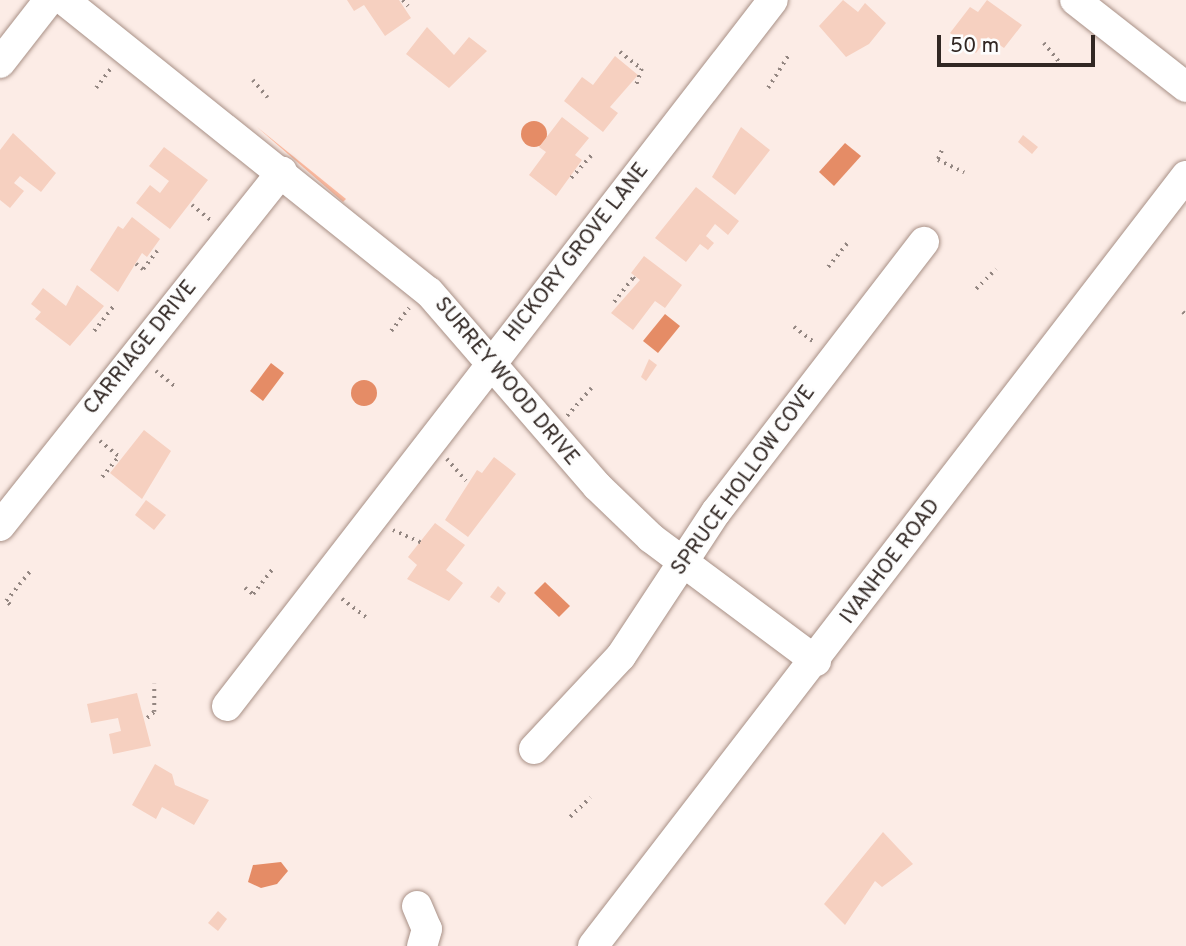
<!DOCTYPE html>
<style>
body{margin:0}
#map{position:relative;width:1186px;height:946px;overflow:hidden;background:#fcece6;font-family:Overpass,sans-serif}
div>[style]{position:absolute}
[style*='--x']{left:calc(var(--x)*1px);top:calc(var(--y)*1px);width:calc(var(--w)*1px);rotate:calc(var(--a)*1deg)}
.green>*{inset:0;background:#fcb89d}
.water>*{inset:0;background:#e58c66}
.round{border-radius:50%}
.building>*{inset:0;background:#f6d0c0}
.path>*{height:3.5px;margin-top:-1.75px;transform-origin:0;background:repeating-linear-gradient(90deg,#938681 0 2px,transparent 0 7px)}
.roads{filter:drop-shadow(0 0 2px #a89086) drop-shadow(0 0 2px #a89086)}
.minor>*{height:30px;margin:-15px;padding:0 15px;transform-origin:15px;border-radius:15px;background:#fff}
span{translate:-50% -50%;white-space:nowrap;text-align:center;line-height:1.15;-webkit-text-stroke:5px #fdfdfd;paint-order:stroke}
.street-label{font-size:21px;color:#312723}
.scale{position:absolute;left:937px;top:35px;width:158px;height:32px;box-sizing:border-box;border:4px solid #312723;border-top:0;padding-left:9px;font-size:21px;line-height:24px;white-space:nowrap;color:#312723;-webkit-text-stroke:5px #fdfdfd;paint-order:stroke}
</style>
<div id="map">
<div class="green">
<i style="clip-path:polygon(257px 127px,346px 199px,343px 202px)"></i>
</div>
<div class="water">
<i class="round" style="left:521px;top:121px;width:26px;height:26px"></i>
<i style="clip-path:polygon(845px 143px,861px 156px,834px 186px,819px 172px)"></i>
<i style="clip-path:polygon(665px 314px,680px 326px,658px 353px,643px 341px)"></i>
<i style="clip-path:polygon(271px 363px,284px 373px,263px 401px,250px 391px)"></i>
<i class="round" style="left:351px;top:380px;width:26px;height:26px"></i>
<i style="clip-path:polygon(545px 582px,570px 606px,559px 617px,534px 593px)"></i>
<i style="clip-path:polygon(281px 862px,288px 871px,277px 884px,261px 888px,248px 882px,253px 865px)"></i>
</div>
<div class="building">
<i style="clip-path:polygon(347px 0,399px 0,411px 18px,385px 36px,364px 5px,354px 11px)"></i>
<i style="clip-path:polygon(843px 0,858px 12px,865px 3px,886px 23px,869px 44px,846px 57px,819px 26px)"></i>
<i style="clip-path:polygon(987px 0,1022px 25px,1004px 48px,988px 37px,976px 53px,950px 33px,970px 7px,978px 12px)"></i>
<i style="clip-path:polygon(427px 27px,454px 55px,469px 37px,487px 51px,449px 88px,406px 54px)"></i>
<i style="clip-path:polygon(615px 56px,638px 75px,610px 107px,618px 113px,603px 132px,564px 101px,582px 77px,593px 85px)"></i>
<i style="clip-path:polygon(562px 117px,589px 138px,575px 155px,582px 160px,556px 196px,529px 175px,546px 152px,539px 147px)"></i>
<i style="clip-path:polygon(741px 127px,770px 150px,735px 195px,712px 177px)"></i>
<i style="clip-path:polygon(13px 133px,56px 173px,41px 192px,20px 176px,14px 183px,24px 191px,10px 208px,0 200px,0 150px)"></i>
<i style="clip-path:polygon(1023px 135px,1038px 147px,1032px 154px,1018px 142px)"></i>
<i style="clip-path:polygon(164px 147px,208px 180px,170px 229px,136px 203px,150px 185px,160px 193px,169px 181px,149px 166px)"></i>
<i style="clip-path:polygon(696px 187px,739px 221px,728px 235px,715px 224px,706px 236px,714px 243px,708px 250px,700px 244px,686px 262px,655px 238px)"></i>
<i style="clip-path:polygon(132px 217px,160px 239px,147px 257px,142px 253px,118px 292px,90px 270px,118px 226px,123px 229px)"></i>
<i style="clip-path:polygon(644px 256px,682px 285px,665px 308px,655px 301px,633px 330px,611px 313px,640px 280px,631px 273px)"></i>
<i style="clip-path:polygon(77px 285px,104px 306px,70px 346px,35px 319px,41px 312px,31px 304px,43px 288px,66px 306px)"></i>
<i style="clip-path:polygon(649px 359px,657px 365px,646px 381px,641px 377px)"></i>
<i style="clip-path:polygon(144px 430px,171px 451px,142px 499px,110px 473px)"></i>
<i style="clip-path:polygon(494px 457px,516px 474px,468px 537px,445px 520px,477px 470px,482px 473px)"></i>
<i style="clip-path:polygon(146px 500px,166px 515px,154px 530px,135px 515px)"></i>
<i style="clip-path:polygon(435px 523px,465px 545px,446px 570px,463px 583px,449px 601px,407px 579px,417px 565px,408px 557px)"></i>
<i style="clip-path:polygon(498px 586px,506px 593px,499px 603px,490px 597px)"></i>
<i style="clip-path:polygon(137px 693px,151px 746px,113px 754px,109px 734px,121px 731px,118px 718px,91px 723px,87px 704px)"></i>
<i style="clip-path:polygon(155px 764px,172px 774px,175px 785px,209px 800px,194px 825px,162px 807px,156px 819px,132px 805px)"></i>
<i style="clip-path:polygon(883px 832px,913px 864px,882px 887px,875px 881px,845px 925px,824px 904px)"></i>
<i style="clip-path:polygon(218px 911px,227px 919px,218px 931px,208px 923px)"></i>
</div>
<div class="path">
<i style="--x:403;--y:0;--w:8;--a:50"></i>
<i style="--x:1044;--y:43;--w:32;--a:51"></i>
<i style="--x:620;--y:52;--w:28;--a:38"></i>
<i style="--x:642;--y:69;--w:18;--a:109"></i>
<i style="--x:253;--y:80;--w:23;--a:50"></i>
<i style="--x:96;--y:88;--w:26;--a:-53"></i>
<i style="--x:768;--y:88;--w:38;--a:-58"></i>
<i style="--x:942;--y:151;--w:10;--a:114"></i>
<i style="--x:938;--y:160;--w:29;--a:25"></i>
<i style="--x:571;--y:178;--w:31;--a:-48"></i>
<i style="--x:192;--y:205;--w:26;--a:39"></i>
<i style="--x:136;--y:264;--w:9;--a:36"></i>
<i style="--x:143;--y:269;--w:23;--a:-52"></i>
<i style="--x:828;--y:267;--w:32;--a:-51"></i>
<i style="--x:976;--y:289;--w:28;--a:-45"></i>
<i style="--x:614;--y:302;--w:31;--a:-52"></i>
<i style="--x:633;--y:278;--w:5;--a:37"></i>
<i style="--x:1183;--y:312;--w:4;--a:45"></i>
<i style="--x:794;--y:327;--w:26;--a:37"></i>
<i style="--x:94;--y:331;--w:33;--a:-52"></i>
<i style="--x:391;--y:331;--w:29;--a:-52"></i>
<i style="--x:156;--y:371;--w:26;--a:39"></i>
<i style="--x:567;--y:416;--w:37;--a:-49"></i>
<i style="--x:100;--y:441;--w:26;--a:39"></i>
<i style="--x:447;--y:459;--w:29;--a:49"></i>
<i style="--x:102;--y:477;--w:27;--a:-51"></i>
<i style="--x:393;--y:530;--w:32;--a:24"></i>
<i style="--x:245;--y:588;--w:10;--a:37"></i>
<i style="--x:253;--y:594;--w:31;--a:-52"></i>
<i style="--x:342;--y:599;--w:30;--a:37"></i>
<i style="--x:10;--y:605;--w:6;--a:-135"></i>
<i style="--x:6;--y:601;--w:40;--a:-51"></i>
<i style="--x:147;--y:718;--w:9;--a:-41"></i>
<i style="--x:154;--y:712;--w:28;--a:-90"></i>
<i style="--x:570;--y:817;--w:28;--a:-44"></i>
</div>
<div class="roads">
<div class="minor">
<i style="--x:64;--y:0;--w:467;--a:38.7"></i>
<i style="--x:429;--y:292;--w:257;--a:49.1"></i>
<i style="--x:597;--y:486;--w:75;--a:43.9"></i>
<i style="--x:651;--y:538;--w:206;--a:36.7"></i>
<i style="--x:1075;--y:0;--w:141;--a:38.1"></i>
<i style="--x:0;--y:63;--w:80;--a:-52.1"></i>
<i style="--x:0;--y:526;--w:453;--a:-51.5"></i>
<i style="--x:227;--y:706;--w:892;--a:-52.28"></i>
<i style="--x:534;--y:749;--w:127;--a:-46.9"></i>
<i style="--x:621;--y:656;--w:173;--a:-56.6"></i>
<i style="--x:716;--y:512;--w:341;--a:-52.4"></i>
<i style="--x:417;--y:906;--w:25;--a:67"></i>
<i style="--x:427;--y:929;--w:18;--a:106"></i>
<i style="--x:593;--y:946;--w:972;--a:-52.4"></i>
</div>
</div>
<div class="street-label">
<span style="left:577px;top:253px;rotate:-52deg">HICKORY GROVE LANE</span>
<span style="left:141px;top:348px;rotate:-51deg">CARRIAGE DRIVE</span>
<span style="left:506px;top:382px;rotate:50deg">SURREY WOOD DRIVE</span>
<span style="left:744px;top:481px;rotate:-54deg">SPRUCE HOLLOW COVE</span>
<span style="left:891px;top:562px;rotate:-53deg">IVANHOE ROAD</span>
</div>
<div class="scale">50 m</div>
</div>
